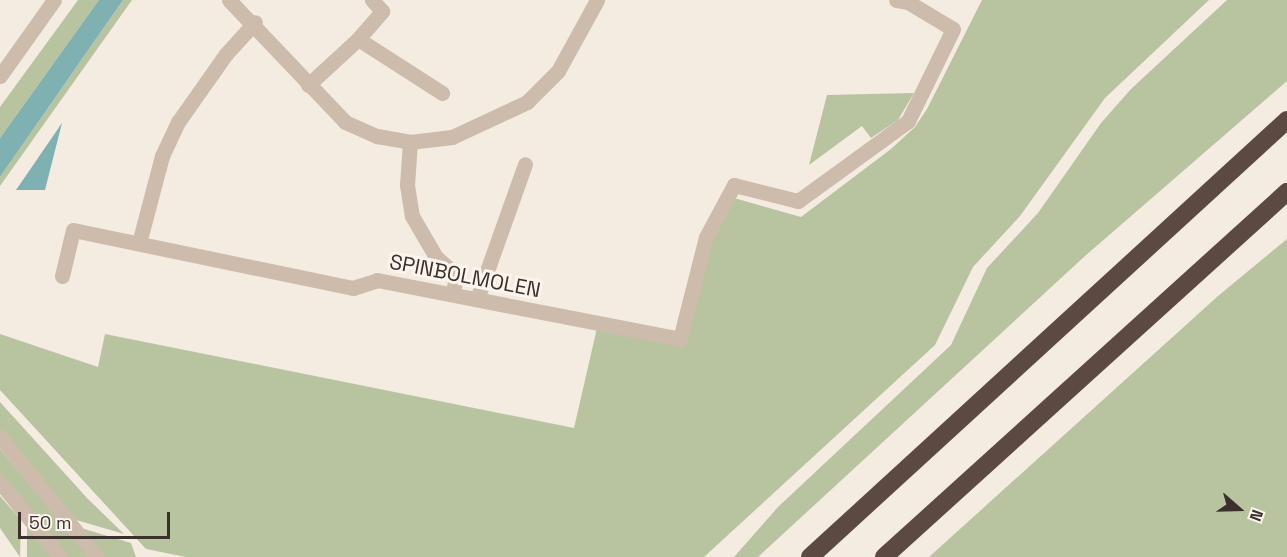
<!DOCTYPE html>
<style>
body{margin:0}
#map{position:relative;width:1287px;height:557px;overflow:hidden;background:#f4ebe1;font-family:"Space Grotesk",sans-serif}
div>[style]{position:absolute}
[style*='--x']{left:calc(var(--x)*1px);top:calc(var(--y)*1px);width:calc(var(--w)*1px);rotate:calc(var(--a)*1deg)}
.green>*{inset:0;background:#b8c4a0}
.water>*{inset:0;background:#7fb0b2}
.minor>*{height:15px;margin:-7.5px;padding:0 7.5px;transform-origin:7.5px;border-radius:7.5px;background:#cdbbac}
.tertiary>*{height:15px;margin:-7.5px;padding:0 7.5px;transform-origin:7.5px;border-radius:7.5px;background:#cdbbac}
.motorway>*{height:18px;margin:-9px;padding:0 9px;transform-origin:9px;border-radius:9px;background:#5c4a42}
span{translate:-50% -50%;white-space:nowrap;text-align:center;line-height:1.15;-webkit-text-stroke:6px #fbf5ee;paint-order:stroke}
.street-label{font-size:21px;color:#3b302b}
.north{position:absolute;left:1209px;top:479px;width:60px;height:60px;-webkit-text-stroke:4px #fbf5ee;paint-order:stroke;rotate:110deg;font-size:16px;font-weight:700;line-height:24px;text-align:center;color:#3b302b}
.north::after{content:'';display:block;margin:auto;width:21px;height:27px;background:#3b302b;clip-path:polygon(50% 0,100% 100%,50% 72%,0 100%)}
.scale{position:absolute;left:18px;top:512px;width:152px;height:27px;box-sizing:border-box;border:3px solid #3b302b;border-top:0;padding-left:8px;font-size:18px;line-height:21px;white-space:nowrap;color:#3b302b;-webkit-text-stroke:4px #fbf5ee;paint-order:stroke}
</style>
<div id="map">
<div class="green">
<i style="clip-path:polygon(78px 0,99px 0,0 138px,0 107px)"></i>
<i style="clip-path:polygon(123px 0,132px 0,0 186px,0 177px)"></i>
<i style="clip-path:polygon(982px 0,1209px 0,1105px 98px,1020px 216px,973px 267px,935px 345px,704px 557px,186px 557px,146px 549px,0 390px,0 334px,98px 367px,105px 334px,574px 428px,597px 328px,683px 347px,714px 233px,734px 198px,801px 217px,891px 149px,915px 127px,927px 109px)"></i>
<i style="clip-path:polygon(1227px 0,1287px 0,1287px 81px,1085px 256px,758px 557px,734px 557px,778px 507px,951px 345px,987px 268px,1038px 213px,1101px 123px,1131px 89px)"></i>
<i style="clip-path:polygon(914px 93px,898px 120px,871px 138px,862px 126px,809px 165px,827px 95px)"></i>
<i style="clip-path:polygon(1287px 239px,1287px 557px,929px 557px,1218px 296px)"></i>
<i style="clip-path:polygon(0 402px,87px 498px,124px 534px,73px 519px,0 431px)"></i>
<i style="clip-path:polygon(0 449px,91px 557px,66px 557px,0 477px)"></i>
<i style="clip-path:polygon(0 496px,21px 520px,20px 557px,0 528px)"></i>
<i style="clip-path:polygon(27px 527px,52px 557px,27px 557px)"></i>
<i style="clip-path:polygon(81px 528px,131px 543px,136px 557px,104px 557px)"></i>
</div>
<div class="water">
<i style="clip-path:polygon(99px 0,123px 0,0 177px,0 138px)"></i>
<i style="clip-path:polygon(62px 123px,45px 190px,16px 190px)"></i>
</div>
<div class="minor">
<i style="--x:229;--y:0;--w:168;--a:46.4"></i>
<i style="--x:345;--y:122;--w:35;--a:24"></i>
<i style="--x:377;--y:136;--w:34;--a:10"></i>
<i style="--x:410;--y:142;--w:42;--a:-6.8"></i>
<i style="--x:452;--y:137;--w:83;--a:-25"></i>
<i style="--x:527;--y:102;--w:44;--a:-45"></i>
<i style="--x:558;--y:71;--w:81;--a:-61.2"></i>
<i style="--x:358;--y:39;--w:100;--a:32.7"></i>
<i style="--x:308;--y:85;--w:68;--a:-42.6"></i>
<i style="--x:358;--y:39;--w:37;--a:-49"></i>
<i style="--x:382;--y:11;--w:15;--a:-132"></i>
<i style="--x:410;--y:142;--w:43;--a:94"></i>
<i style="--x:407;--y:185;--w:31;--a:81"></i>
<i style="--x:412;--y:216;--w:48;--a:59.7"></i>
<i style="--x:436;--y:257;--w:28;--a:42"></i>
<i style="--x:457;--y:276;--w:18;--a:106"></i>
<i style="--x:139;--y:243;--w:90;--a:-75.2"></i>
<i style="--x:162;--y:156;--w:38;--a:-65"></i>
<i style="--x:178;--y:122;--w:83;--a:-54.8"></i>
<i style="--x:226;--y:54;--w:43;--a:-47.8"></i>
<i style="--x:62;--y:276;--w:47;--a:-76.6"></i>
<i style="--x:73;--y:230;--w:286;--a:11.7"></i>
<i style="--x:353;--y:288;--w:25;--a:-18"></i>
<i style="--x:377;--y:280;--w:309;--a:11"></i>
<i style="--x:680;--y:339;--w:105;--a:-75.7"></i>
<i style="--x:706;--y:237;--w:59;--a:-61.7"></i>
<i style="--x:734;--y:185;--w:66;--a:14"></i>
<i style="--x:798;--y:201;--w:136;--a:-36"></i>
<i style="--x:908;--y:121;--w:102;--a:-63.9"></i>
<i style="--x:953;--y:29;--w:52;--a:-149"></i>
<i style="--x:908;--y:2;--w:12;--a:-171"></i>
<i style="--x:477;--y:299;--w:143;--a:-70.4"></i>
</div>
<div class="tertiary">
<i style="--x:0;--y:76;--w:93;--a:-54.6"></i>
<i style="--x:0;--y:437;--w:154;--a:51.1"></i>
<i style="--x:0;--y:482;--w:96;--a:51.3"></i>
</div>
<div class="motorway">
<i style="--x:810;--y:557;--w:647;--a:-42.49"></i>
<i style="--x:884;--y:557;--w:544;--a:-42.17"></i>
</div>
<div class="street-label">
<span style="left:465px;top:276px;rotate:11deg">SPINBOLMOLEN</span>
</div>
<div class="north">N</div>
<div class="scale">50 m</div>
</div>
